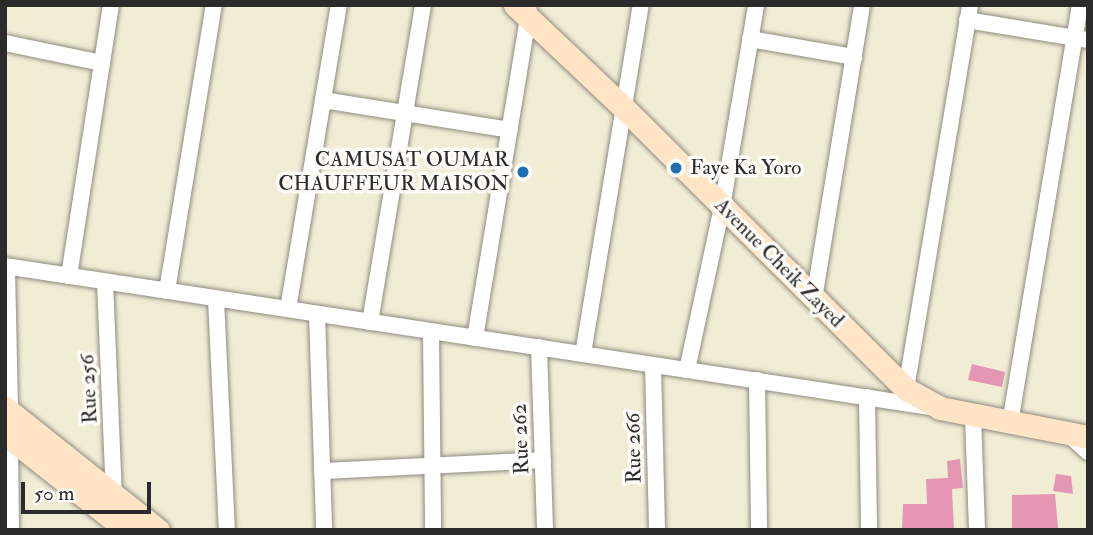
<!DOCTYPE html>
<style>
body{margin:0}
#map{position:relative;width:1093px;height:535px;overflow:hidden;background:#f1ecd4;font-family:"IM FELL Double Pica",serif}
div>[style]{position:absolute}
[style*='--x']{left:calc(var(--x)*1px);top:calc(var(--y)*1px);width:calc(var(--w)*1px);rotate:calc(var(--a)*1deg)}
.building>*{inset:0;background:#e496b2}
.roads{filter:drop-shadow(0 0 2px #8e8c80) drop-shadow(0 0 2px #8e8c80)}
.street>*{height:16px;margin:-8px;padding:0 8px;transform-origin:8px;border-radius:8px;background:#fff}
.secondary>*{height:23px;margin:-11.5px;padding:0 11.5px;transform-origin:11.5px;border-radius:11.5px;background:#ffe4c6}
.dots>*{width:19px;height:19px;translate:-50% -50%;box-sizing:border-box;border:4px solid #fdfcf7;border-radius:50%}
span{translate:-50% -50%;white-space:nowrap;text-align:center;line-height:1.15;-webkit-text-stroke:7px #fdfcf7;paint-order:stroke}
.poi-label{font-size:21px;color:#2b2b2b}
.right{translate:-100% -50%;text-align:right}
.left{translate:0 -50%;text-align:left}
.street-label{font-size:21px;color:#2b2b2b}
.frame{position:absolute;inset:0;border:7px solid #2b2b2b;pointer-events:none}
.scale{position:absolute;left:21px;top:482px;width:130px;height:32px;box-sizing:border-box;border:4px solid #2b2b2b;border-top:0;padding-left:9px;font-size:21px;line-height:24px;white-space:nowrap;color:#2b2b2b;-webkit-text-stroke:5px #fdfcf7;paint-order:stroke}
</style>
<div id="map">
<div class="building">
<i style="clip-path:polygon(972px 364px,1005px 372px,1002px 387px,968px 380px)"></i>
<i style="clip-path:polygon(960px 459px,963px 488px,952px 489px,954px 530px,902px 530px,903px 504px,927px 504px,926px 479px,948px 478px,947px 461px)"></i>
<i style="clip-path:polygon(1056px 474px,1071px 476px,1073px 494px,1053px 491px)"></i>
<i style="clip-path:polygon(1055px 494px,1058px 528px,1012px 530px,1012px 495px)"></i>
</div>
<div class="roads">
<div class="street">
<i style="--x:967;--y:20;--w:123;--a:9.4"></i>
<i style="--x:750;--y:39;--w:106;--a:9.8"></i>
<i style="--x:5;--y:43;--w:99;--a:11.7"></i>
<i style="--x:323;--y:100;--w:189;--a:9.1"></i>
<i style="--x:5;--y:266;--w:936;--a:8.67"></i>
<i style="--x:7;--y:267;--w:145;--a:88.8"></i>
<i style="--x:69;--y:276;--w:274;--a:-81.2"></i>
<i style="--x:105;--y:282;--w:213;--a:87.6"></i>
<i style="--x:167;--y:291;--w:290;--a:-80.7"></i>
<i style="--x:216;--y:299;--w:231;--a:87.3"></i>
<i style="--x:814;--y:299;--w:298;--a:-80.7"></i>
<i style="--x:288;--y:309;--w:308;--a:-80.5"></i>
<i style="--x:317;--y:314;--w:216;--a:88.1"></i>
<i style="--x:370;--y:322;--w:321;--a:-80.5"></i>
<i style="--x:431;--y:331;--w:199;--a:89.4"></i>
<i style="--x:475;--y:338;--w:331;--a:-80.6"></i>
<i style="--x:539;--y:347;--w:183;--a:88.1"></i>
<i style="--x:583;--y:354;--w:354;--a:-80.6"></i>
<i style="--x:653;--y:365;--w:165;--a:88.6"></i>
<i style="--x:687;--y:370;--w:167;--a:-77.9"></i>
<i style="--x:722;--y:207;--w:205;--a:-80.4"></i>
<i style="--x:757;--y:380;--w:150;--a:89.2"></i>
<i style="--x:906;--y:389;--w:389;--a:-80.5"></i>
<i style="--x:867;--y:397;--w:133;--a:89.1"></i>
<i style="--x:973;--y:415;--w:115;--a:88"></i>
<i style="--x:1010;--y:423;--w:424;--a:-80.5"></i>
<i style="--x:1068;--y:434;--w:27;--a:42"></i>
<i style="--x:10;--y:437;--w:93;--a:89.4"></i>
<i style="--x:322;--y:471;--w:221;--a:-2.8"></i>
</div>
<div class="secondary">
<i style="--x:515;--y:5;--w:150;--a:43.4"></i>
<i style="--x:624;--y:108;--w:398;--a:44.9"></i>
<i style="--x:906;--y:389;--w:39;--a:29"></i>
<i style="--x:940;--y:408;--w:151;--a:11.1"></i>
<i style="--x:5;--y:408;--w:196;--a:38.6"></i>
<i style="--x:5;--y:434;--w:155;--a:38.2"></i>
</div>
</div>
<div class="dots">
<i style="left:676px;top:168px;background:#1f6fb2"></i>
<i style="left:523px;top:172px;background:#1f6fb2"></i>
</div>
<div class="poi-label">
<span class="right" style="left:509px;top:172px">CAMUSAT OUMAR<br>CHAUFFEUR MAISON</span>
<span class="left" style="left:690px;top:168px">Faye Ka Yoro</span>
</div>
<div class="street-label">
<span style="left:779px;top:263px;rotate:45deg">Avenue Cheik Zayed</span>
<span style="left:89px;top:389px;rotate:-93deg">Rue 256</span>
<span style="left:521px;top:439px;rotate:-92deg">Rue 262</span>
<span style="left:634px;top:448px;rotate:-91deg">Rue 266</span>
</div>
<div class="frame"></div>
<div class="scale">50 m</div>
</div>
